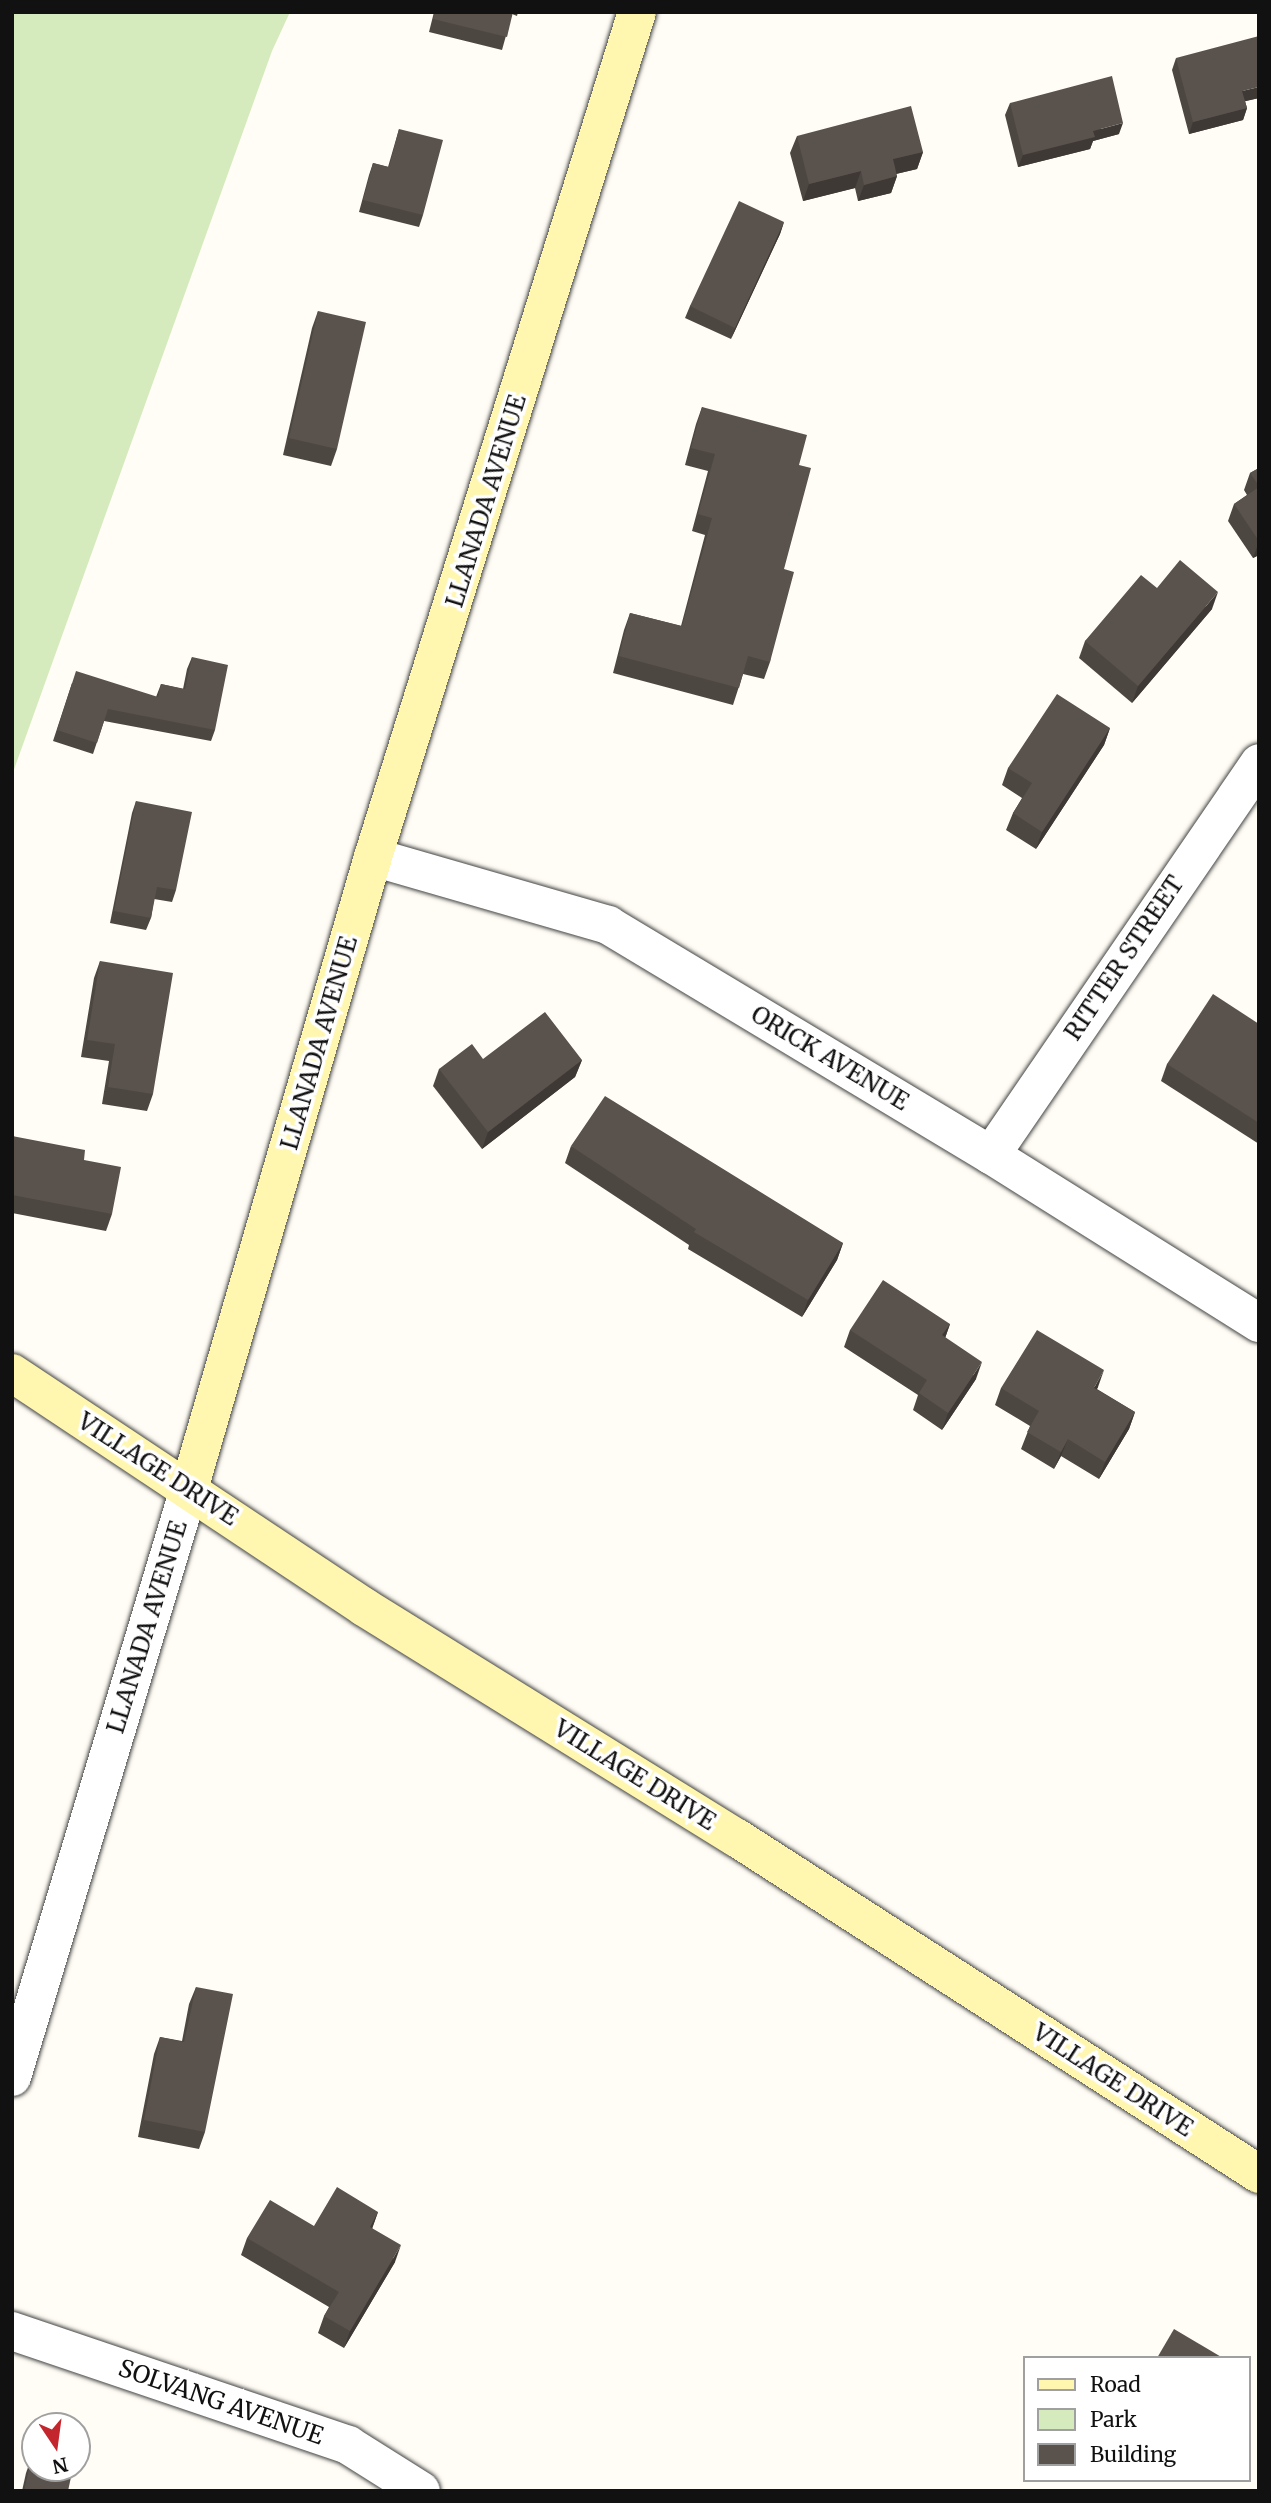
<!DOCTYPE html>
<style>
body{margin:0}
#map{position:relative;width:1271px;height:2503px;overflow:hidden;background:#fffdf5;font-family:Merriweather,serif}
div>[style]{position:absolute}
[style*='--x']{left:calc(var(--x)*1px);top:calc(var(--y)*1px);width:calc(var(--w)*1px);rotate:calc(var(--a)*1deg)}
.green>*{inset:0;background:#d5ebbd}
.roads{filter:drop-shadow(0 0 2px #444) drop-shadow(0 0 2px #444)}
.street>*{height:38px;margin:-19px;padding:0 19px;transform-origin:19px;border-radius:19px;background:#fff}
.secondary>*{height:38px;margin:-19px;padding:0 19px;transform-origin:19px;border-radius:19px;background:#fff6b0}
.wall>*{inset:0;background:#4d4742}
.shaded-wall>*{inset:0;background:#3f3936}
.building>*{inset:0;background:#5a524d}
span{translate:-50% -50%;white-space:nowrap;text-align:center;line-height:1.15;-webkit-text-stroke:7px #fff;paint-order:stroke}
.street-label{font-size:24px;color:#111}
.frame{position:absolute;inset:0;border:14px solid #111;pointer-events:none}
.legend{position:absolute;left:1023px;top:2356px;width:228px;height:126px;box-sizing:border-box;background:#fff;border:2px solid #a0a0a0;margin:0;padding:9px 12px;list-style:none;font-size:21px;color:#111}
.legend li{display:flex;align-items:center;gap:14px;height:35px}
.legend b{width:35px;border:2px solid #a0a0a0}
.north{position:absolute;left:21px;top:2412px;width:70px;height:70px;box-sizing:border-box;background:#fff;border:2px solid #a0a0a0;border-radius:50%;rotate:167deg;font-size:19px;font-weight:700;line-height:28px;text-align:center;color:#111}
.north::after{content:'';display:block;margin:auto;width:24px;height:32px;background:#c4262e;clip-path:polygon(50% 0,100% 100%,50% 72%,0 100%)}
</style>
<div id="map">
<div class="green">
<i style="clip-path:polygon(12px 12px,290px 12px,272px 51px,12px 775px)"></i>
</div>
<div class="roads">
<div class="street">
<i style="--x:373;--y:857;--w:245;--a:16.1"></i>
<i style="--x:608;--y:925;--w:447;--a:31"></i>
<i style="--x:991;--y:1155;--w:316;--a:32.1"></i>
<i style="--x:991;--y:1155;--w:475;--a:-55.6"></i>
<i style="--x:12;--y:2077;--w:614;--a:-73.25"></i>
<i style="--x:12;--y:2331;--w:355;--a:18.7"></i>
<i style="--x:348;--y:2445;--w:86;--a:32.2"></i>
</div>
<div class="secondary">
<i style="--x:12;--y:1373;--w:423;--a:33.6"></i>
<i style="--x:364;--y:1607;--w:439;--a:31.8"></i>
<i style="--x:737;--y:1838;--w:621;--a:32.77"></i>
<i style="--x:189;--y:1489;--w:658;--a:-73.77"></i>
<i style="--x:373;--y:857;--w:885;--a:-72.65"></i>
</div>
</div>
<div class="wall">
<i style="clip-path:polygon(434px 12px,518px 12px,517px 16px,512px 14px,502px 50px,429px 32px)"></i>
<i style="clip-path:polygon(1176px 58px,1259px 98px,1245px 101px,1247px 108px,1243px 120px,1189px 134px,1172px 70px)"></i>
<i style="clip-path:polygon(1010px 103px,1119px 134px,1093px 141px,1090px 149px,1018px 167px,1005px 115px)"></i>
<i style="clip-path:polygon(399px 129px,423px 215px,419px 227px,359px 212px,369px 175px,373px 163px,388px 167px)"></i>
<i style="clip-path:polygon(797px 136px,923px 152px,917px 169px,896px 174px,897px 176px,891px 193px,858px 201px,855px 188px,803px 201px,790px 153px)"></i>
<i style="clip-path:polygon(784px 222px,780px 234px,731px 339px,685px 318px,690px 306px)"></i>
<i style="clip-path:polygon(318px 311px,337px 449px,331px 466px,283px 455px,312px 328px)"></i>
<i style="clip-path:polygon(702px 407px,799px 465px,770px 662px,764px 679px,743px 674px,733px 705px,613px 673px,624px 630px,630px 613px,681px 626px,705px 535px,692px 531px,708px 471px,685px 465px,696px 424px)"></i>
<i style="clip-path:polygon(1259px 468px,1259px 555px,1253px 558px,1228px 521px,1234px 504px,1247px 495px,1244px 490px,1250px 473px)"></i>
<i style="clip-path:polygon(1157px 588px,1212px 609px,1132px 703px,1079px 658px,1085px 641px)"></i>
<i style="clip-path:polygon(192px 657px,215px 730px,211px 741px,104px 721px,93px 754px,53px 741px,72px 683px,156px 697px,161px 684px,183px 689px,187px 669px)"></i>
<i style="clip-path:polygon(1110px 728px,1104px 745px,1036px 849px,1006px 830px,1013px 813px,1022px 798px,1002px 785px,1008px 768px)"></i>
<i style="clip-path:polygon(136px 801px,176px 890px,172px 902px,154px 899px,151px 918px,146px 930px,110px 923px,132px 813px)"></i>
<i style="clip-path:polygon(100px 961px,153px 1094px,147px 1111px,102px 1104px,109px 1061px,81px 1057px,94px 978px)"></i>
<i style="clip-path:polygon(1259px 1024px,1259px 1144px,1161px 1081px,1167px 1064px)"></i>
<i style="clip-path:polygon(483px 1059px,582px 1060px,575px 1077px,482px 1149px,433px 1086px,439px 1069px)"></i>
<i style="clip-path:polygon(12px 1136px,84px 1160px,112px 1214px,106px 1231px,12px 1213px)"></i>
<i style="clip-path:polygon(571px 1146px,843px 1243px,837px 1260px,802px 1317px,688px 1249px,689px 1245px,565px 1163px)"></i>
<i style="clip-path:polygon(950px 1324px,945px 1338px,976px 1379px,942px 1430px,913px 1410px,918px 1395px,844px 1347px,850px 1330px)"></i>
<i style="clip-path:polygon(1098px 1387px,1097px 1389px,1135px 1412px,1129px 1429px,1099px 1479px,1061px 1456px,1054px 1469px,1021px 1449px,1030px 1426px,995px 1405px,1001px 1388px)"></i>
<i style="clip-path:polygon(196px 1987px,205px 2132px,199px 2149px,138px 2137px,154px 2054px,160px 2037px,182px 2041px,189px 2004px)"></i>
<i style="clip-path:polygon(378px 2212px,372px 2228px,395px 2262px,344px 2348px,318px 2333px,324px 2316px,329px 2307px,241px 2255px,247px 2238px,314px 2226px)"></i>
<i style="clip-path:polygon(32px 2456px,68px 2491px,22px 2491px,26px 2473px)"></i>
</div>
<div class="shaded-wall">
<i style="clip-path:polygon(1259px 87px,1259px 98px,1238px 103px,1242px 91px)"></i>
<i style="clip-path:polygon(1247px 108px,1243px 120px,1189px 134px,1193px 122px)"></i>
<i style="clip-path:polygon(1123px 123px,1119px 134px,1093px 141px,1090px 149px,1018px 167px,1023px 155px,1093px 131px)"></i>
<i style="clip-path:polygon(923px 152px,917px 169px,887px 176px,893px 159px)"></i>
<i style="clip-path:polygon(861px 171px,855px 188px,803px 201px,809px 184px)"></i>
<i style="clip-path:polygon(897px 176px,891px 193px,858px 201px,864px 185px)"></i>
<i style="clip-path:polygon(784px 222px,780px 234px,731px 339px,735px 328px)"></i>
<i style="clip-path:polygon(1259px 542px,1259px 555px,1253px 558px)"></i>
<i style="clip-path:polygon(1218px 592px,1212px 609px,1132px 703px,1138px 686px)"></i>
<i style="clip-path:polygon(1110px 728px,1104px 745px,1036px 849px,1042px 832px)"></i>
<i style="clip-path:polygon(582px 1060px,575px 1077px,482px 1149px,488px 1132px)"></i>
<i style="clip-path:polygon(843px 1243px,837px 1260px,802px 1317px,808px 1300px)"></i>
<i style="clip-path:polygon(950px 1324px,944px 1341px,942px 1335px)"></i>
<i style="clip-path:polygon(982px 1362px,976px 1379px,942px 1430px,948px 1413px)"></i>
<i style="clip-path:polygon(1104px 1370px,1098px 1387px,1088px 1404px,1094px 1388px)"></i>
<i style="clip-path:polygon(1135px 1412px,1129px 1429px,1099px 1479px,1105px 1462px)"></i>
<i style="clip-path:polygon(1068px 1439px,1061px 1456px,1054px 1469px,1061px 1452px)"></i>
<i style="clip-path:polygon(378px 2212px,372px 2229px,370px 2227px)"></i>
<i style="clip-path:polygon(401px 2245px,395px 2262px,344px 2348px,350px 2331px)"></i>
</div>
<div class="building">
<i style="clip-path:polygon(435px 12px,513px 12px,507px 37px,433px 19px)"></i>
<i style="clip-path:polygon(1259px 36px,1259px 87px,1242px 91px,1247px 108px,1193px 122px,1176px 58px)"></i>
<i style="clip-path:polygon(1112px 76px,1123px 123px,1093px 131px,1095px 137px,1023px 155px,1010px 103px)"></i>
<i style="clip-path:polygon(911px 106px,923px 152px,893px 159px,897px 176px,864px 185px,861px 171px,809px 184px,797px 136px)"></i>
<i style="clip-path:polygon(399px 129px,443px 140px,423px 215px,363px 200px,373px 163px,389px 167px)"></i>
<i style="clip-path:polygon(739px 201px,784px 222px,735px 328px,690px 306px)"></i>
<i style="clip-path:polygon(318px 311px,366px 322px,337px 449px,289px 438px)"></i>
<i style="clip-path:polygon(702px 407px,807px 435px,799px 465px,811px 468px,784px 569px,794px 572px,770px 662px,748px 656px,739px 688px,619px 656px,630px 613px,682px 626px,712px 518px,698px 514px,715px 454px,691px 448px)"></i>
<i style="clip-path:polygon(1259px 468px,1259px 486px,1250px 473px)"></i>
<i style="clip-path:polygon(1259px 487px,1259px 541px,1234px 504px)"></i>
<i style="clip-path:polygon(1180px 560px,1218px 592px,1138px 686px,1085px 641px,1141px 575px,1157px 588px)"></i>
<i style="clip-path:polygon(192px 657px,228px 665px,215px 730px,108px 709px,97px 743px,57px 730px,76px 671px,158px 697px,161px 684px,185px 689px)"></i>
<i style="clip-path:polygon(1057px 694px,1110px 728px,1042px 832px,1013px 813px,1032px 783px,1008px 768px)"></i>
<i style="clip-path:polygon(136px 801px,192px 812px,176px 890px,157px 887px,151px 918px,114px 911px)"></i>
<i style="clip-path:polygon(100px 961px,173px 973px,153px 1094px,108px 1087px,115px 1044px,87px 1040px)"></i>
<i style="clip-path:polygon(1213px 994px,1259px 1024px,1259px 1123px,1167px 1064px)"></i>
<i style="clip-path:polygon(545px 1012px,582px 1060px,488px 1132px,439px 1069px,472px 1044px,483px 1059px)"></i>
<i style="clip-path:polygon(605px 1096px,843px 1243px,808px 1300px,694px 1232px,696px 1229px,571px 1146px)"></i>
<i style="clip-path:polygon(12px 1136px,85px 1150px,84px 1160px,121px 1167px,112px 1214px,12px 1195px)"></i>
<i style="clip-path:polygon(883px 1280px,950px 1324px,942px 1335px,982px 1362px,948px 1413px,919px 1393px,927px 1380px,850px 1330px)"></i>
<i style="clip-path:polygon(1037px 1330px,1104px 1370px,1094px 1388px,1135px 1412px,1105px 1462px,1068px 1439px,1061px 1452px,1027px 1432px,1039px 1411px,1001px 1388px)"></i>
<i style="clip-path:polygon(196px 1987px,233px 1994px,205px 2132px,144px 2120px,160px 2037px,184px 2042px)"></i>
<i style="clip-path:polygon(337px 2187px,378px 2212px,370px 2227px,401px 2245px,350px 2331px,324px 2316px,339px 2292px,247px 2238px,270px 2200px,314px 2226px)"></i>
<i style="clip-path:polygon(1174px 2329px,1223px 2358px,1157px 2358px)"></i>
<i style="clip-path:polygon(32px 2456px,35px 2456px,35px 2468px,73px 2468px,68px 2491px,24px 2491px)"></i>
</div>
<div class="street-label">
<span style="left:486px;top:501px;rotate:-73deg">LLANADA AVENUE</span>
<span style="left:1124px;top:958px;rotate:-56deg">RITTER STREET</span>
<span style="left:319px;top:1043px;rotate:-74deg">LLANADA AVENUE</span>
<span style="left:830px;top:1058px;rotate:31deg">ORICK AVENUE</span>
<span style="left:158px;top:1469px;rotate:33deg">VILLAGE DRIVE</span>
<span style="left:147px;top:1627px;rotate:-73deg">LLANADA AVENUE</span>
<span style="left:635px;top:1775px;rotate:32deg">VILLAGE DRIVE</span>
<span style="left:1113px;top:2080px;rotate:33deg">VILLAGE DRIVE</span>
<span style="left:221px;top:2402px;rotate:19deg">SOLVANG AVENUE</span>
</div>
<div class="frame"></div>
<ul class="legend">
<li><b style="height:9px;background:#fff6b0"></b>Road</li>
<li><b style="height:19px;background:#d5ebbd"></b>Park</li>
<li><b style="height:19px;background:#5a524d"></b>Building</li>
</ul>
<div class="north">N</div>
</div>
